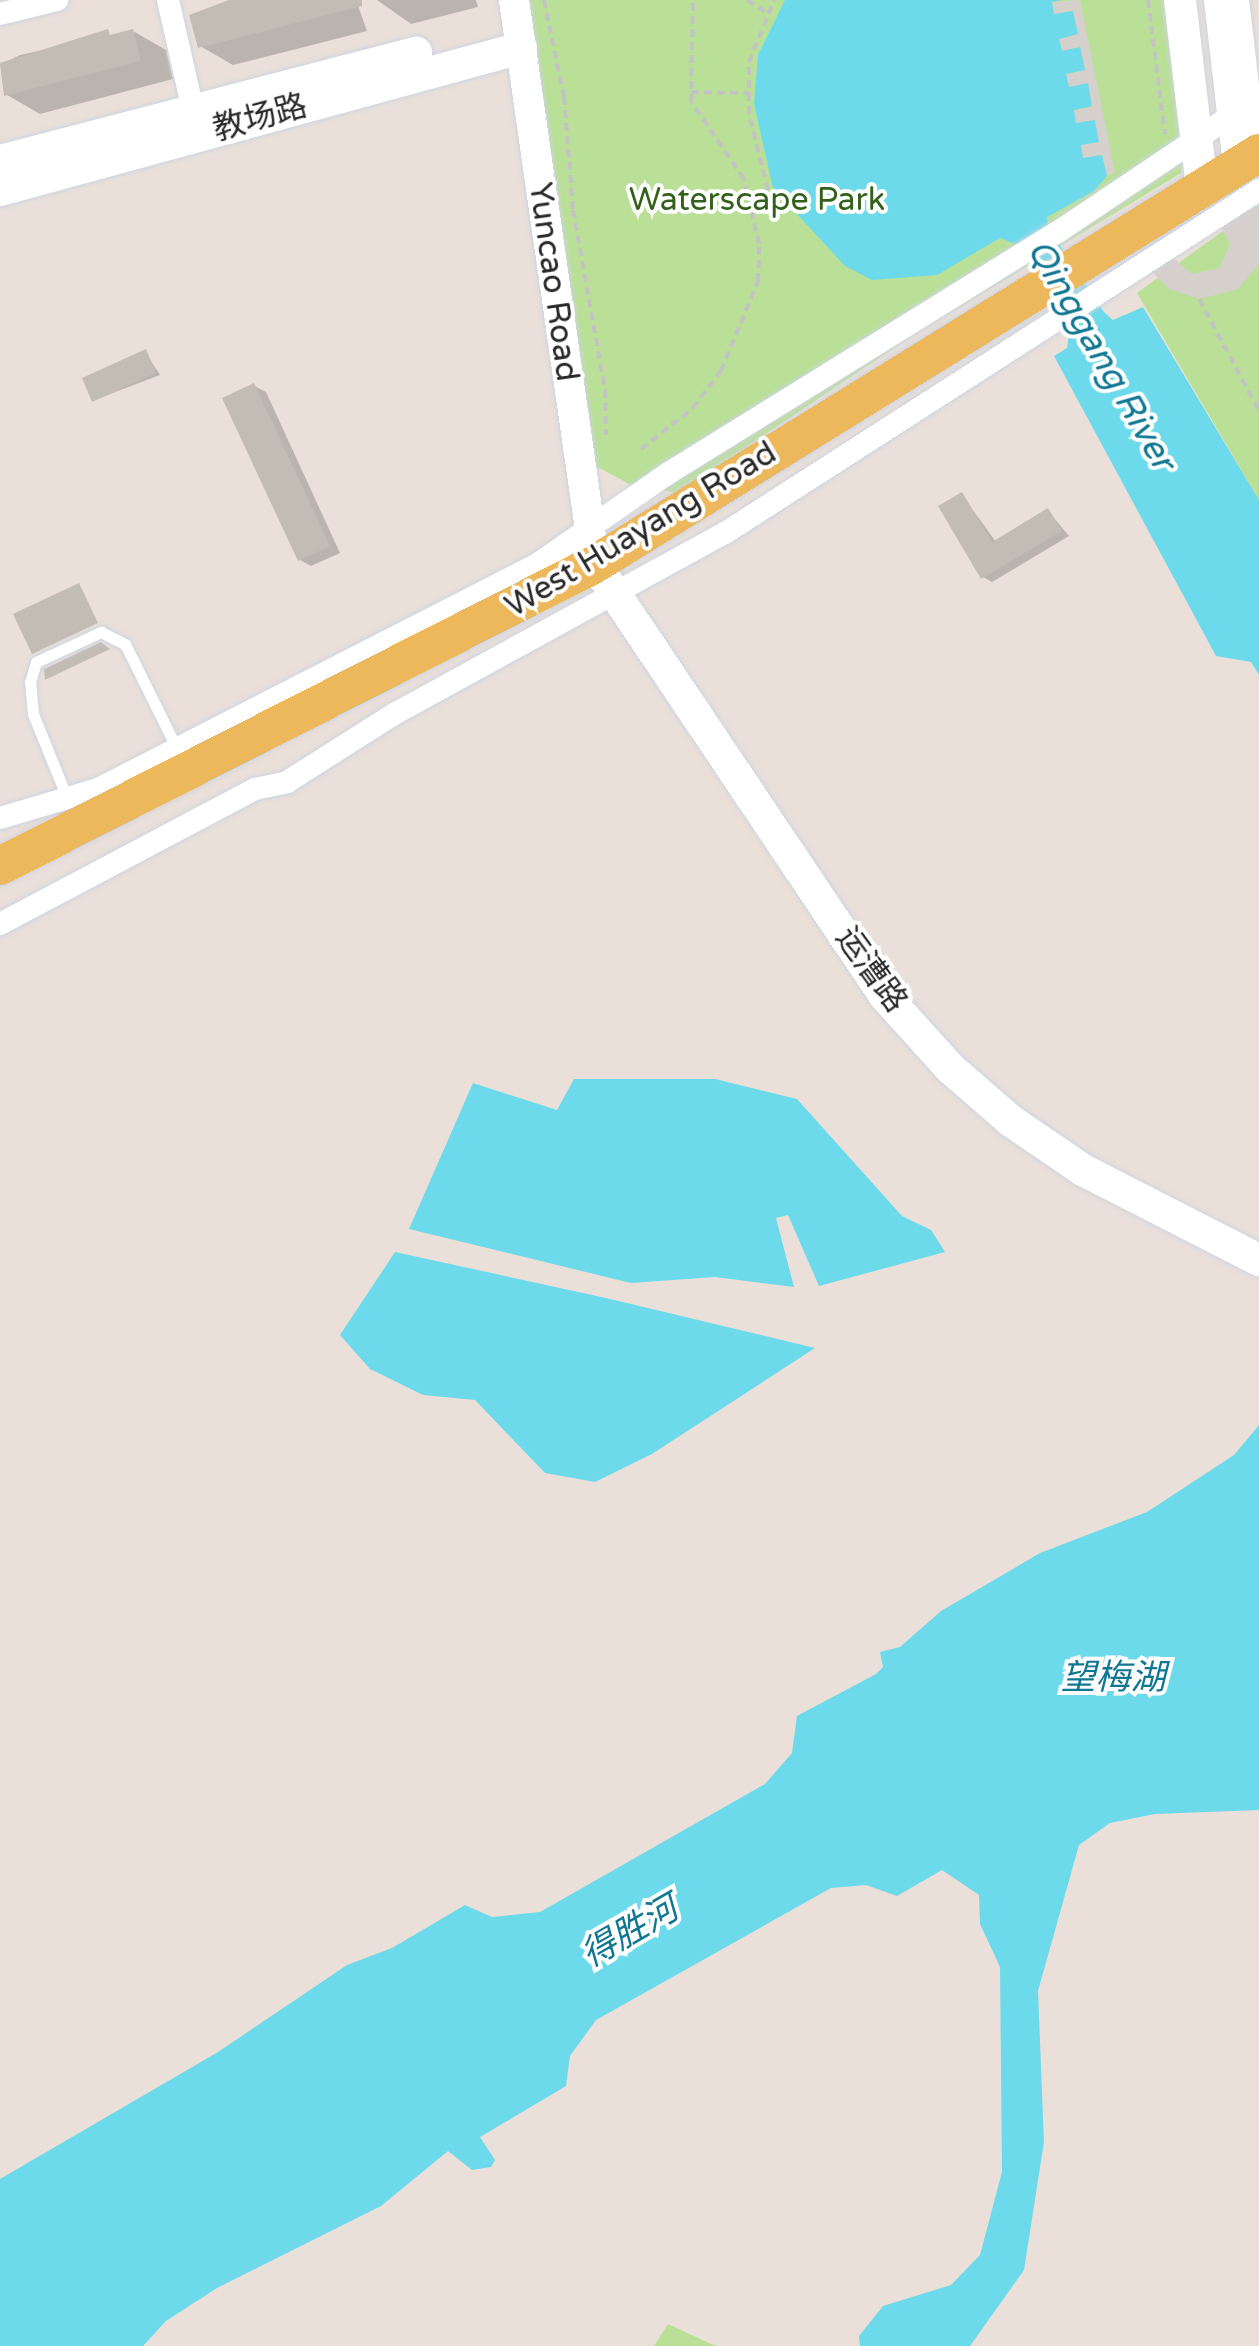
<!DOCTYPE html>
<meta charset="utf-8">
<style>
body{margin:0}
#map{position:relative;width:1259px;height:2346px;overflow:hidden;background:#eae0d9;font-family:"Varela Round","Noto Sans SC",sans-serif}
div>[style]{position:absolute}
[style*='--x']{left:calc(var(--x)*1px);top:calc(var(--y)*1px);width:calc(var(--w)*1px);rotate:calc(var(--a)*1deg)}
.green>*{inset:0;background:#b9e096}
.plaza>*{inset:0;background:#d6d0cc}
.water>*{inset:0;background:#6ddaeb}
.shadow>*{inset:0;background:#0003}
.building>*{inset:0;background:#c2bcb5}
.path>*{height:4px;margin-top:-2px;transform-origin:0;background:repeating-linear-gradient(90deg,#c3c3c3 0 8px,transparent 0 13px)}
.roads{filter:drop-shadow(0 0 2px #ced4e1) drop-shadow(0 0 2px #ced4e1)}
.service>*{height:11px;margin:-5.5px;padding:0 5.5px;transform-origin:5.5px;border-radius:5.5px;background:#fff}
.minor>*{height:22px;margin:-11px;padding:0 11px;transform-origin:11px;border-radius:11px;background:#fff}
.tertiary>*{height:30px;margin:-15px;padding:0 15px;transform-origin:15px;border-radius:15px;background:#fff}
.secondary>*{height:32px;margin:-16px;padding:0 16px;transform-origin:16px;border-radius:16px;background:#fff}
.primary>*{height:38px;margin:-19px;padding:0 19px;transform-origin:19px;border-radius:19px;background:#edb75b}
span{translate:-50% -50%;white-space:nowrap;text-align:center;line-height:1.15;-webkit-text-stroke:8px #fff;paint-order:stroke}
.street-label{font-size:32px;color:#272727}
.park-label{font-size:32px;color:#33611b}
.water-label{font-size:35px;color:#107793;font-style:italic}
</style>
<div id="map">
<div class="green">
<i style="clip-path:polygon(524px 0,1169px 0,1185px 138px,1181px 173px,913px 335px,678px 493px,631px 485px,596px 466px)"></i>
<i style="clip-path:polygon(1259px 205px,1259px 500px,1137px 293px)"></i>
<i style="clip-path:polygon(668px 2324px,709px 2343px,717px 2346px,654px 2346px)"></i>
</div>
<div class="plaza">
<i style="clip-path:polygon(1080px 0,1115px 172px,1107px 176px,1102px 156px,1083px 159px,1081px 145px,1095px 120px,1076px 124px,1074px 110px,1092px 107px,1069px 87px,1066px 74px,1085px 70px,1080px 47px,1062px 51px,1059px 38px,1077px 34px,1072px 11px,1054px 15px,1052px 2px)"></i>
<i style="clip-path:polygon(1253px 199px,1259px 211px,1259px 264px,1238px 289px,1199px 299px,1169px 289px,1152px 272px,1148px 264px,1173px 258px,1192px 274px,1220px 268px,1230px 244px,1219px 223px)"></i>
</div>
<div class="water">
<i style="clip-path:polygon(785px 0,1061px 0,1052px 2px,1054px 14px,1073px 11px,1078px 34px,1059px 39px,1062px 51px,1080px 47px,1085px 70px,1066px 74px,1069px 87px,1088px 83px,1092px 106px,1074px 110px,1076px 123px,1095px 120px,1099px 142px,1081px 145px,1083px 158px,1102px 155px,1107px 176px,1094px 191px,1047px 217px,1048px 227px,1104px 312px,1113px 320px,1143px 307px,1259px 500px,1259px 675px,1251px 662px,1216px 656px,1054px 356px,1067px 348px,1069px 335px,1020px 246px,1000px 238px,937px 275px,872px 280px,845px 266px,773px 188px,754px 104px,758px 55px)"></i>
<i style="clip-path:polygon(574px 1079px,715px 1079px,797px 1099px,902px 1216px,931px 1230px,945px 1252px,819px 1286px,788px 1215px,776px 1218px,794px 1287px,715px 1277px,631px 1283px,409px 1229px,473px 1083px,557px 1110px)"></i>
<i style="clip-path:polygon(395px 1252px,606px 1298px,815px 1348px,652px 1454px,595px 1482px,545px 1473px,475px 1400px,423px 1395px,370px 1369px,340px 1335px)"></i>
<i style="clip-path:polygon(1259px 1425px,1259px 1810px,1155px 1814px,1110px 1823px,1079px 1845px,1038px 1991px,1044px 2142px,1024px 2270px,970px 2346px,860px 2346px,859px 2336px,883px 2306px,951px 2285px,980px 2255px,1002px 2172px,1000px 1967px,980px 1924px,979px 1895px,942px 1870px,897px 1896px,866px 1885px,831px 1888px,596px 2020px,570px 2056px,566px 2086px,480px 2137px,495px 2160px,491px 2167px,472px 2170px,448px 2151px,381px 2206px,217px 2288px,166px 2321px,143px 2346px,0 2346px,0 2179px,218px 2052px,347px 1965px,392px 1948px,465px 1905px,492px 1917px,540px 1912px,765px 1784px,792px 1753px,797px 1716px,876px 1674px,883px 1667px,880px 1652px,900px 1647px,941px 1611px,1040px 1553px,1147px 1512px,1234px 1455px)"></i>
</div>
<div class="shadow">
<i style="clip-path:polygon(261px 0,356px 0,367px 31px,233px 65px,200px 46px)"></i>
<i style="clip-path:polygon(377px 0,476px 0,478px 7px,411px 24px)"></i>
<i style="clip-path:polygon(133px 31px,166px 50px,173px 79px,40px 114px,7px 95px,0 65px,20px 55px)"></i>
<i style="clip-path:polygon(145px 352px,160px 375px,94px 400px)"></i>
<i style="clip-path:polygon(254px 386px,266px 392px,340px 553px,311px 566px,300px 560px)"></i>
<i style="clip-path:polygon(962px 495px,996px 542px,1048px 511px,1069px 536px,992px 582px,983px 577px)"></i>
</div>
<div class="building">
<i style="clip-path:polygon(229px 0,362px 0,362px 6px,198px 48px,189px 15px)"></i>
<i style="clip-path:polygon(108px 29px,110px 35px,133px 29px,141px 61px,4px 96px,0 63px)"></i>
<i style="clip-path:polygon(146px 349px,156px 373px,92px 402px,82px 378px)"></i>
<i style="clip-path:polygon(254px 383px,330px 546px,298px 561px,222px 398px)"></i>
<i style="clip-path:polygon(962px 492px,992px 542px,1048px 508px,1062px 531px,981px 579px,938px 506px)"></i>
<i style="clip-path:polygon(79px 583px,98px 623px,32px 654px,13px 614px)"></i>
<i style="clip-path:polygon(101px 642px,110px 649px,45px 680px,44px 669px)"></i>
</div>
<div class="path">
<i style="--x:544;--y:0;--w:99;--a:78.3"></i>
<i style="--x:564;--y:97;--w:113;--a:85.4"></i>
<i style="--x:573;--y:210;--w:183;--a:79.9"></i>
<i style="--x:605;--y:390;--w:45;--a:88.7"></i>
<i style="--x:747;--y:0;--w:24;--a:33"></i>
<i style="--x:1148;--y:0;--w:135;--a:82.8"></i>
<i style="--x:691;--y:92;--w:58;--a:1"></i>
<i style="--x:748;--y:198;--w:22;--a:-22"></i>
<i style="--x:768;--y:190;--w:78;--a:-104"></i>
<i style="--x:749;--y:114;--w:52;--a:-90"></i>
<i style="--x:749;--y:62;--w:67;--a:-68"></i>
<i style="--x:1199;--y:299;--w:127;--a:61.8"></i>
<i style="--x:641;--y:449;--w:66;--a:-38.3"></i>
<i style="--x:693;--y:408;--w:46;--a:-52.9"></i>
<i style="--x:721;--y:371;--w:97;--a:-67.7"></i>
<i style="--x:758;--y:281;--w:37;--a:-88"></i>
<i style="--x:759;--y:244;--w:67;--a:-103"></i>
<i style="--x:744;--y:179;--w:93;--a:-124.5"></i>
<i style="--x:691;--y:102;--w:102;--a:-88.9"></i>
</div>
<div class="roads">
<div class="service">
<i style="--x:67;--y:798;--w:91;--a:-112"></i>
<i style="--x:33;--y:714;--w:32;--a:-95"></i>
<i style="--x:30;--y:682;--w:21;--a:-73"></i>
<i style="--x:36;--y:662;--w:72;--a:-24.8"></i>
<i style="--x:101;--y:632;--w:27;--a:27"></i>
<i style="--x:125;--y:644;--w:119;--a:63.6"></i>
</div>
<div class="minor">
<i style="--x:168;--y:0;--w:126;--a:77.2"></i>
<i style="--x:1238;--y:0;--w:155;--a:83.3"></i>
<i style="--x:0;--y:14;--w:59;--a:-13.8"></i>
<i style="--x:0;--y:818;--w:102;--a:-16.5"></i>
<i style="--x:98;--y:789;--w:496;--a:-27.1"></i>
<i style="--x:539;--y:563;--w:156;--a:-34.8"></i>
<i style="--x:667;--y:474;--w:460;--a:-31.8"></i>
<i style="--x:1058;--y:232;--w:242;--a:-33.9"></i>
<i style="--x:0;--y:924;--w:289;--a:-27.9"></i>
<i style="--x:255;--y:789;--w:33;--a:-12"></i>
<i style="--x:287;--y:782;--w:127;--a:-32.4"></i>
<i style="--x:394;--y:714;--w:377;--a:-28.7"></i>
<i style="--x:725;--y:533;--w:635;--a:-32.71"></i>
</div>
<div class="tertiary">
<i style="--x:514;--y:0;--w:570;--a:81.83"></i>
</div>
<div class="secondary">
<i style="--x:1180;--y:0;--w:188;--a:83.3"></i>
<i style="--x:1220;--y:0;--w:166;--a:83.4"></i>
<i style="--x:0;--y:161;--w:430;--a:-14.6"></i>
<i style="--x:0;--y:190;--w:540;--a:-15.25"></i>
<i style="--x:595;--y:564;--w:520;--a:56.13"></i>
<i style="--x:885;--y:996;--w:97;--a:47.9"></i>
<i style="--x:950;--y:1068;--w:81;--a:41"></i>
<i style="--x:1011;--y:1121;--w:87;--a:34.2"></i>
<i style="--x:1083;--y:1170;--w:198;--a:27.1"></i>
</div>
<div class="primary">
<i style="--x:0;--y:866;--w:667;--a:-26.91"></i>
<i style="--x:595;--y:564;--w:781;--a:-31.76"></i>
</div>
</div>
<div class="street-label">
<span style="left:260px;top:118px;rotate:-15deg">教场路</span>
<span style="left:553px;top:282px;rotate:82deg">Yuncao Road</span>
<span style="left:641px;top:530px;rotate:-31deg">West Huayang Road</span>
<span style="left:871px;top:970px;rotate:54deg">运漕路</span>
</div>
<div class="park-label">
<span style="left:757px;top:200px">Waterscape Park</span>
</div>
<div class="water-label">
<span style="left:1101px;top:355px;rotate:60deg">Qinggang River</span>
<span style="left:1113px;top:1678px">望梅湖</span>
<span style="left:630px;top:1932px;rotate:-30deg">得胜河</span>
</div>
</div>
